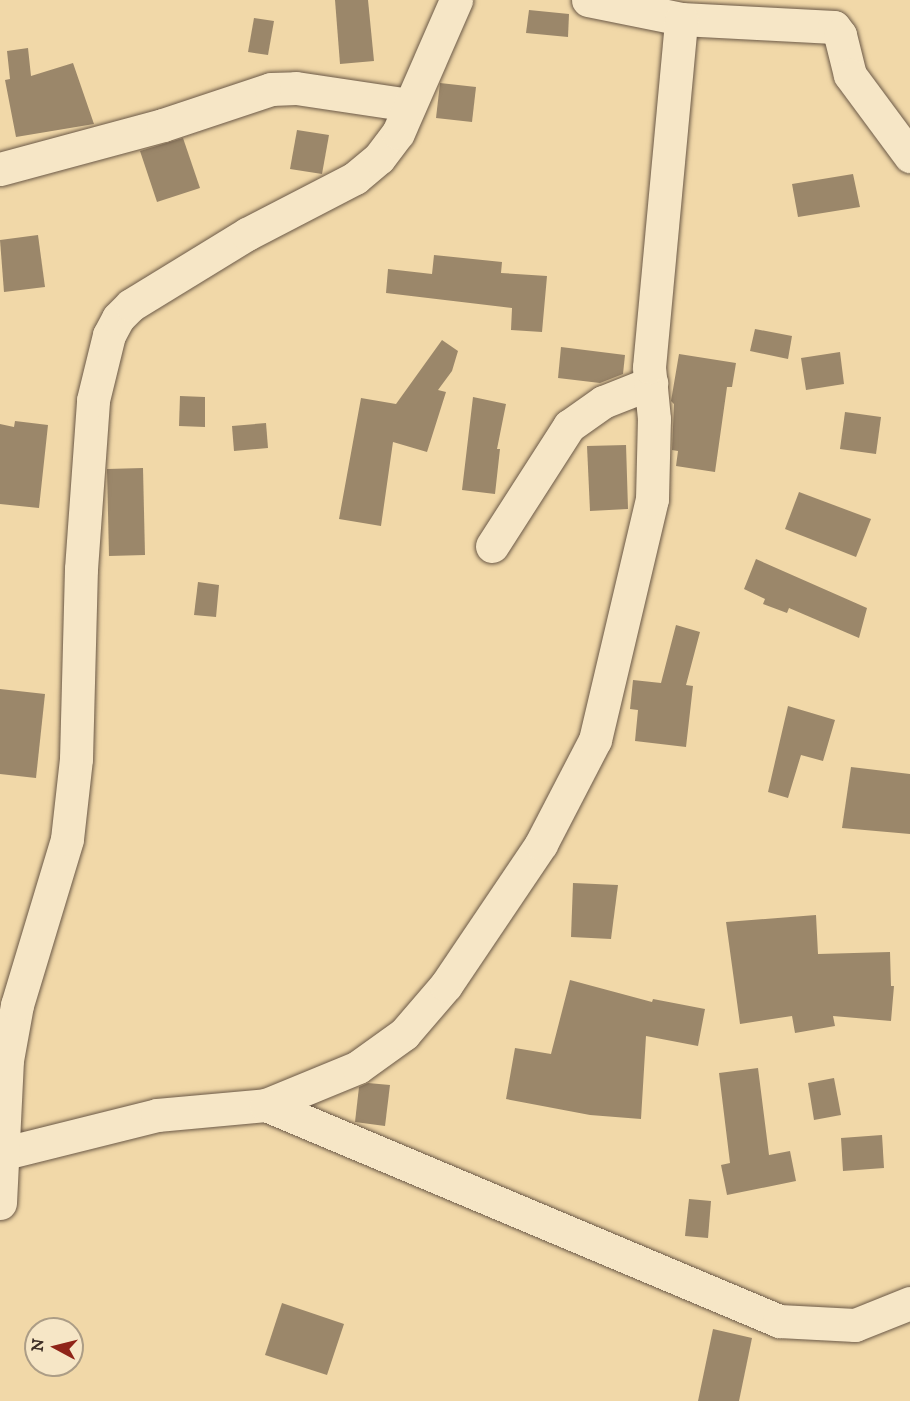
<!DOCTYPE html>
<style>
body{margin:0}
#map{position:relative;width:910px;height:1401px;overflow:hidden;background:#f1d8a8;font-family:"IM FELL DW Pica",serif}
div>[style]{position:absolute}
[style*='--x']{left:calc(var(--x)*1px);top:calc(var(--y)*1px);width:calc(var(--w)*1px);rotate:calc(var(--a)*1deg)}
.building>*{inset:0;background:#9b876a}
.roads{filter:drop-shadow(0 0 2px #6b5947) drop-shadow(0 0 2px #6b5947)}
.minor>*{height:33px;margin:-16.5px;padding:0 16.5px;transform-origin:16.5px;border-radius:16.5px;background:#f6e6c6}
span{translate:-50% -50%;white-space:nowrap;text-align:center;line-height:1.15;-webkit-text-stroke:6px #f6e6c6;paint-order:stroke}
.north{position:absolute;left:24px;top:1317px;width:60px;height:60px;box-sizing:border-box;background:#f6e6c6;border:2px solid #ac9d86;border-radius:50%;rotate:277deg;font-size:16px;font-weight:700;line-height:24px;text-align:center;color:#3e2f27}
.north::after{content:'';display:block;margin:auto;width:21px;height:27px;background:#8f2418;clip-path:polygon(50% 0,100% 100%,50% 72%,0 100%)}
</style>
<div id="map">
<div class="building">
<i style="clip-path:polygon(335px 0,368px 0,374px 61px,340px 64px)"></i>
<i style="clip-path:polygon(529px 10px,569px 14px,568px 37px,526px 33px)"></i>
<i style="clip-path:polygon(254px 18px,274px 21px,268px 55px,248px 52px)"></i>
<i style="clip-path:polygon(28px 48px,31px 76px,73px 63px,94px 124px,16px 137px,5px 80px,10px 79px,7px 51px)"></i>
<i style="clip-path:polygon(440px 83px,476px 87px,472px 122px,436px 118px)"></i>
<i style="clip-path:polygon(297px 130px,329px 135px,322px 174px,290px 169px)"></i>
<i style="clip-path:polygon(183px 138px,200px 188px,157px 202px,140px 151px)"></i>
<i style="clip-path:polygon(853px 174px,860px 207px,798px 217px,792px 184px)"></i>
<i style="clip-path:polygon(38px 235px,45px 287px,4px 292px,0 240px)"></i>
<i style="clip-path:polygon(434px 255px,502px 262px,501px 273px,547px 276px,542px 332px,511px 330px,512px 308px,386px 293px,388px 269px,432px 274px)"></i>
<i style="clip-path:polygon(755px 329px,792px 336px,788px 359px,750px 351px)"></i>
<i style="clip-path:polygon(442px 340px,458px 351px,452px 371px,438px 390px,446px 392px,427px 452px,393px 442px,381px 526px,339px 519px,361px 398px,396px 404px)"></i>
<i style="clip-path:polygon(561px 347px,625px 355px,623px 374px,600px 383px,558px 378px)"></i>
<i style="clip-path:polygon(840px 352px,844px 384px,806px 390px,801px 358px)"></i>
<i style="clip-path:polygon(679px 354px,736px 363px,732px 387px,727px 387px,715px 472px,676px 466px,678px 451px,672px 450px,674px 404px,671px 401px)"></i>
<i style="clip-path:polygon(180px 396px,205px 397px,205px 427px,179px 426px)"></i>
<i style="clip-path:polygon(473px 397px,506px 404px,497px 449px,500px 449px,495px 494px,462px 490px)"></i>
<i style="clip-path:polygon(845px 412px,881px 417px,876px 454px,840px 449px)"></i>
<i style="clip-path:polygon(15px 421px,48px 425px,39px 508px,0 504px,0 424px,14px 427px)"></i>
<i style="clip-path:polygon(266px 423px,268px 448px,234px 451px,232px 426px)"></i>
<i style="clip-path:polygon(626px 445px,628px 509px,590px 511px,587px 446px)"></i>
<i style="clip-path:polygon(143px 468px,145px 555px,109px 556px,107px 469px)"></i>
<i style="clip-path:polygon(799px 492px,871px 519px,856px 557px,785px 529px)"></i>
<i style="clip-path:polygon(756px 559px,867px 608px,859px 638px,789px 608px,787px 613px,763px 604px,765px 599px,744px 589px)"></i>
<i style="clip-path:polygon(198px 582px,219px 585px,216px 617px,194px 615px)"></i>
<i style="clip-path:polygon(676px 625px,700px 632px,686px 685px,693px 686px,686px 747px,635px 741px,638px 710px,630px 709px,633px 680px,661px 683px)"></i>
<i style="clip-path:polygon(0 689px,45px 694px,36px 778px,0 774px)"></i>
<i style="clip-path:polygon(788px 706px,835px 720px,823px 761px,801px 755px,788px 798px,768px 792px)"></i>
<i style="clip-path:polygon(851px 767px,910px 774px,910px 834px,842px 828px)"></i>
<i style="clip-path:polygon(573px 883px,618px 885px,611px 939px,571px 937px)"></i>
<i style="clip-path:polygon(816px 915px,818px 954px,890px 952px,891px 986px,894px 986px,891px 1021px,833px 1016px,835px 1026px,795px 1033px,792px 1016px,740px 1024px,726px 922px)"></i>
<i style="clip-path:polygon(570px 980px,652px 1002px,653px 999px,705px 1009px,698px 1046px,646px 1036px,641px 1119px,590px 1115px,506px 1099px,515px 1048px,551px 1054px)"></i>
<i style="clip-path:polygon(758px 1068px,769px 1155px,790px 1151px,796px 1181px,727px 1195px,721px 1165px,730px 1163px,719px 1073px)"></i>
<i style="clip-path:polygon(834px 1078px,841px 1115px,814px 1120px,808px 1083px)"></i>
<i style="clip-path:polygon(368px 1083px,390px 1085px,385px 1126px,355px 1122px,359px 1087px)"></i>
<i style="clip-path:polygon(882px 1135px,884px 1168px,843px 1171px,841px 1138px)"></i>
<i style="clip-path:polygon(689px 1199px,711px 1201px,708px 1238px,685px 1236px)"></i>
<i style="clip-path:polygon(282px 1303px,344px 1324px,327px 1375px,265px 1355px)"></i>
<i style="clip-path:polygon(713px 1329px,752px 1338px,739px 1401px,698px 1401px)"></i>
</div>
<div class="roads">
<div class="minor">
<i style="--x:588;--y:0;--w:95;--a:11.5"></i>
<i style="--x:681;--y:19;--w:153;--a:3"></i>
<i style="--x:834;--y:27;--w:10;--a:53"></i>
<i style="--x:840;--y:35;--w:41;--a:76"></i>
<i style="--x:850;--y:75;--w:101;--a:53.5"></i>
<i style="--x:0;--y:169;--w:169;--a:-15.1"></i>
<i style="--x:163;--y:125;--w:114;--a:-18.4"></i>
<i style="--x:271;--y:89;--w:25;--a:-2"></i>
<i style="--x:296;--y:88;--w:115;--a:8.5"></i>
<i style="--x:492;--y:546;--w:143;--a:-57.3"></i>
<i style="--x:569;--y:426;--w:42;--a:-35.2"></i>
<i style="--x:603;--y:402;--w:52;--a:-21.6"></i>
<i style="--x:266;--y:1105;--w:100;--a:-22.4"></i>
<i style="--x:358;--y:1067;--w:57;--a:-35.7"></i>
<i style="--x:404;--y:1034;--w:65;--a:-49.4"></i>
<i style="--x:446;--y:985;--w:170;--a:-56"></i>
<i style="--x:541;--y:844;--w:117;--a:-62.6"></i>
<i style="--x:595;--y:740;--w:248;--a:-76.7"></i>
<i style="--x:652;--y:499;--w:80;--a:-88.6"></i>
<i style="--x:654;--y:419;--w:52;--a:-95.5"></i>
<i style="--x:649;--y:367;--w:349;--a:-84.7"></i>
<i style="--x:5;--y:1153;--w:157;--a:-14"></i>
<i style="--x:157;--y:1115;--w:109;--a:-5.2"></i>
<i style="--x:266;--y:1105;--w:557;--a:22.83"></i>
<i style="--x:779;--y:1321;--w:76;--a:3"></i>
<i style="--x:855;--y:1325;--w:59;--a:-21.8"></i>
<i style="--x:0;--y:1203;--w:143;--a:-87.2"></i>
<i style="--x:7;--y:1060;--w:56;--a:-79.7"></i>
<i style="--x:17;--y:1005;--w:173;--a:-73.2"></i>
<i style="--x:67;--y:839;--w:81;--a:-83.6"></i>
<i style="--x:76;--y:759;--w:190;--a:-88.5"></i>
<i style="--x:81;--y:569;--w:169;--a:-85.9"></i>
<i style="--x:93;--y:400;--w:67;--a:-76.2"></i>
<i style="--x:109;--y:335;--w:19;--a:-62"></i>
<i style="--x:118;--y:318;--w:18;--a:-45"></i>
<i style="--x:131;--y:305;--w:136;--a:-31.5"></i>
<i style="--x:247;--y:234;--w:122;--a:-27.4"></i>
<i style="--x:355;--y:178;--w:31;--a:-40"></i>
<i style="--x:379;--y:158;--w:31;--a:-53"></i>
<i style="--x:398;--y:133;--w:145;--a:-66.4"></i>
</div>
</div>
<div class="north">N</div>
</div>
